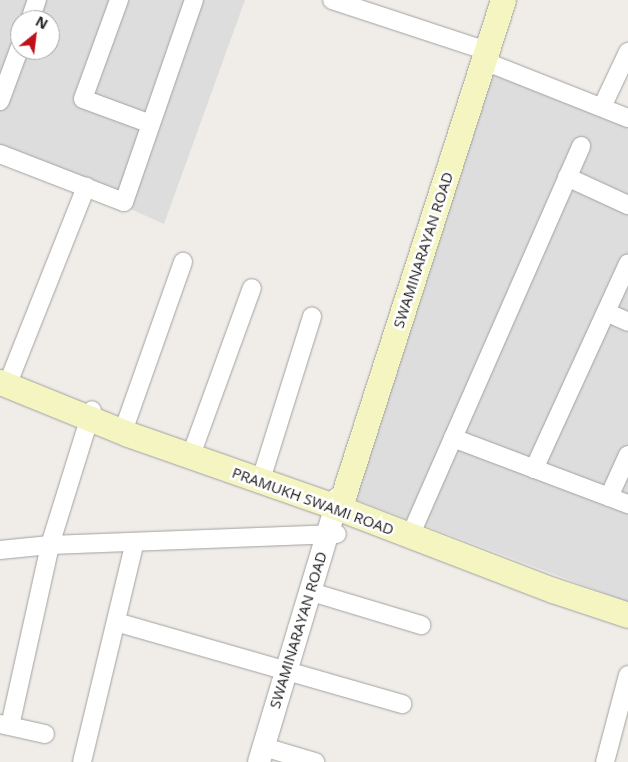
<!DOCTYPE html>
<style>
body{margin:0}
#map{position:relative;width:628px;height:762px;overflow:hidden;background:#f0ede8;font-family:"Open Sans",sans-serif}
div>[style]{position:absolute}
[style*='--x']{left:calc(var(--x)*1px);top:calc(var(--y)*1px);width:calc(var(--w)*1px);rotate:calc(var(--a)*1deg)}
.residential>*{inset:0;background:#dedddd}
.roads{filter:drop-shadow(0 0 1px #a1a1a1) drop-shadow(0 0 1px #a1a1a1)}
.minor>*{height:18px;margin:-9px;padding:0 9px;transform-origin:9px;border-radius:9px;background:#fff}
.tertiary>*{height:22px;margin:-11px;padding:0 11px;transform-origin:11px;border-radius:11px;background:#fff}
.secondary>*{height:25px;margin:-12.5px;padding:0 12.5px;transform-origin:12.5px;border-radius:12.5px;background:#f4f5c1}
span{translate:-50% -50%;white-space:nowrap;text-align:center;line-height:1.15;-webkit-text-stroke:5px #fff;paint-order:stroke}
.street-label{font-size:15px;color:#202020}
.north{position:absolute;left:10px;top:10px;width:50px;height:50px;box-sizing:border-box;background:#fff;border:1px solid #a6a6a6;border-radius:50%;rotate:29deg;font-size:14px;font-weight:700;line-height:20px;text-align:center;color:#202020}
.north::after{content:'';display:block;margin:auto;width:18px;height:22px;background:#bf1117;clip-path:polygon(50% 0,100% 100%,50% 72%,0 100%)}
</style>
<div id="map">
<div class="residential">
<i style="clip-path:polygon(evenodd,0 0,245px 0,164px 224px,0 151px,0 0,20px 20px,50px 20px,50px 50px,20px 50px,20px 20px)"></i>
<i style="clip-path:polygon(490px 72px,628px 124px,628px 602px,354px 499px)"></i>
</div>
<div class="roads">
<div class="minor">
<i style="--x:119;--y:0;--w:105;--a:110"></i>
<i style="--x:83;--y:99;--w:72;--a:20.2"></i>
<i style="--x:332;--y:0;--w:163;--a:18.2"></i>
<i style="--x:30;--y:20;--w:21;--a:-71"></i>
<i style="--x:484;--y:61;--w:155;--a:21.6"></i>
<i style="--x:0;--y:101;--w:58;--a:-69.7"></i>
<i style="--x:602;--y:107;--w:61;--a:-64.7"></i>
<i style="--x:0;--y:154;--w:133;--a:21.2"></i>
<i style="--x:124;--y:202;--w:214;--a:-70.9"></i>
<i style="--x:567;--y:177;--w:67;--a:24.7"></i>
<i style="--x:606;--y:312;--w:24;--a:24"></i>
<i style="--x:10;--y:378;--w:206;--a:-68.3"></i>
<i style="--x:126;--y:423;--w:171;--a:-70.5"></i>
<i style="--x:453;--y:438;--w:187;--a:20.7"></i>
<i style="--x:194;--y:447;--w:169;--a:-70"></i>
<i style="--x:534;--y:469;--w:226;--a:-65.4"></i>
<i style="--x:263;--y:473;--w:164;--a:-72.6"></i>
<i style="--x:609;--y:497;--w:46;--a:-65.7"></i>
<i style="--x:414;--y:527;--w:416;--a:-66.3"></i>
<i style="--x:0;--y:550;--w:50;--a:-5.7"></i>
<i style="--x:50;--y:545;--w:287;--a:-2.2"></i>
<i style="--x:318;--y:594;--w:108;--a:16.8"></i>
<i style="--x:116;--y:622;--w:298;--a:16"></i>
<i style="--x:0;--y:724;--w:46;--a:12.5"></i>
<i style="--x:10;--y:726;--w:185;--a:-77.5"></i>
<i style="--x:50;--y:545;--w:141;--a:-72.7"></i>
<i style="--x:274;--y:750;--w:43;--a:16.3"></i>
<i style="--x:82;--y:762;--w:226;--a:-76.5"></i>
<i style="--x:605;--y:762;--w:90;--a:-75.2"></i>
</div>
<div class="tertiary">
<i style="--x:259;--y:762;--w:275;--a:-73.3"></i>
</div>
<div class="secondary">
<i style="--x:0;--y:382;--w:138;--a:22.1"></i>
<i style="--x:128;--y:434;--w:224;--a:19.3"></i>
<i style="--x:339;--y:508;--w:229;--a:21"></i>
<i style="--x:553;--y:590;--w:79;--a:18.4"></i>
<i style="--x:342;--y:500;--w:525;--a:-72.15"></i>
</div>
</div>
<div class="street-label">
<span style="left:423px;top:250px;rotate:-72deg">SWAMINARAYAN ROAD</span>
<span style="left:313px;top:501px;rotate:20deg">PRAMUKH SWAMI ROAD</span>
<span style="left:298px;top:630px;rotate:-73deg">SWAMINARAYAN ROAD</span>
</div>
<div class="north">N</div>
</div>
